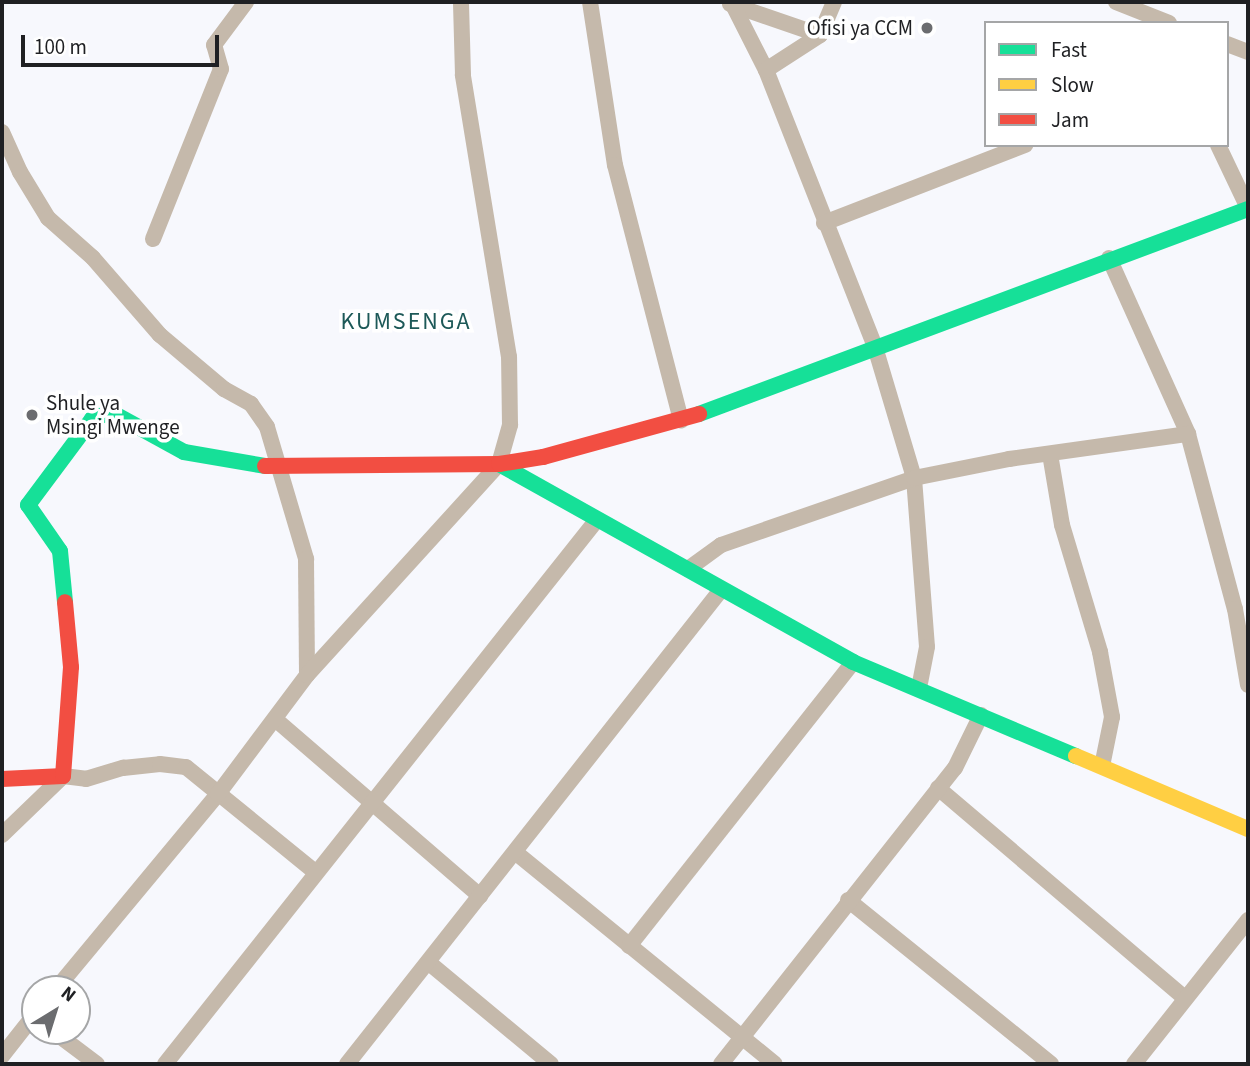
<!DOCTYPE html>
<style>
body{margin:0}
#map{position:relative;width:1250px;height:1066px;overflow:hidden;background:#f7f8fd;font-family:"Source Sans 3",sans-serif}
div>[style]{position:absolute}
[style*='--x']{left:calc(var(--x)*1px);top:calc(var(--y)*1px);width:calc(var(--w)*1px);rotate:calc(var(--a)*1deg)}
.street>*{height:16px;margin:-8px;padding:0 8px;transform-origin:8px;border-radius:8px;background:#c5b9ab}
.fast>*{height:16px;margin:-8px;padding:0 8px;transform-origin:8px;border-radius:8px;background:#16e098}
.slow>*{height:16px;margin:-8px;padding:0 8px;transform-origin:8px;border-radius:8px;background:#ffcf43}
.jam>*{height:16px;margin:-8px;padding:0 8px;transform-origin:8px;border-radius:8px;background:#f24e42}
.dots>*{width:19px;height:19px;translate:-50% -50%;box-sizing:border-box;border:4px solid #fff;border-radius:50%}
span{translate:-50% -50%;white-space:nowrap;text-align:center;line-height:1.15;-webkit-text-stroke:7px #fff;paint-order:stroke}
.poi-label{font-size:21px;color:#1f2023}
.right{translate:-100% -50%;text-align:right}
.left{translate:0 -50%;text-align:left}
.quarter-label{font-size:24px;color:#1d5958;letter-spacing:2px}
.frame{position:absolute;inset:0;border:4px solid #1f2023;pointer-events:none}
.legend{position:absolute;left:984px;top:21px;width:245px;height:126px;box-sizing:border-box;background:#fff;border:2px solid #a5a6a7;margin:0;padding:9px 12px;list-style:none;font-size:21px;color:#1f2023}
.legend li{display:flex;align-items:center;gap:14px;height:35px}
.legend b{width:35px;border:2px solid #a5a6a7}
.north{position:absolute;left:21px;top:975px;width:70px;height:70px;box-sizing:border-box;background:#fff;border:2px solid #a5a6a7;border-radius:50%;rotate:38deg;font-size:19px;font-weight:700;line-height:28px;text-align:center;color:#1f2023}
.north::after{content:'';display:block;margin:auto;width:24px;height:32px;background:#6b6c6f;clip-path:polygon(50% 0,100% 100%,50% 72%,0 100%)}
.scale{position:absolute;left:21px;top:35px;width:198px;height:32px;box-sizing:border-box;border:4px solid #1f2023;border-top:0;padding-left:9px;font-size:21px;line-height:24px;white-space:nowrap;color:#1f2023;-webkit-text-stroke:5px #fff;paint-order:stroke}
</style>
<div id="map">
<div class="street">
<i style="--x:590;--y:2;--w:165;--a:81.3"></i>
<i style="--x:615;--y:165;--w:264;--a:75.5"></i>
<i style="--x:1116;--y:2;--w:57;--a:21.6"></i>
<i style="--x:730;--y:4;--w:95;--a:19"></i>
<i style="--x:733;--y:5;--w:73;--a:63.1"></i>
<i style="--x:766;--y:70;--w:298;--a:68.5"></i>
<i style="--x:875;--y:347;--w:137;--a:73.4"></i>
<i style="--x:914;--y:478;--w:169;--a:85.6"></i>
<i style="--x:927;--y:647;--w:42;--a:101"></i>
<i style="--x:1227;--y:44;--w:22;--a:21"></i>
<i style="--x:766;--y:70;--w:64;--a:-32.9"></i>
<i style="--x:820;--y:35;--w:36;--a:-67"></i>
<i style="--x:2;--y:132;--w:44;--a:65.8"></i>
<i style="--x:20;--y:172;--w:54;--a:58.7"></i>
<i style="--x:48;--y:218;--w:60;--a:41.6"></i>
<i style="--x:93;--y:258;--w:102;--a:49"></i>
<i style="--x:160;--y:335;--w:84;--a:40.2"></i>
<i style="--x:224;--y:389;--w:31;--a:29"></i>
<i style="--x:251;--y:404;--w:28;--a:55"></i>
<i style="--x:267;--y:427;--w:138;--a:73.5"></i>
<i style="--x:306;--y:559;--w:116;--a:89.5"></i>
<i style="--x:1218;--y:145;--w:70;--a:64.5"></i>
<i style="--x:824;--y:223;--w:216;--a:-21.2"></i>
<i style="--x:153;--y:239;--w:183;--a:-68.2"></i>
<i style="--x:221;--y:69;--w:25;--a:-106"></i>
<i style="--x:214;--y:45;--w:54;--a:-53.3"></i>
<i style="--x:1109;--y:258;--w:193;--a:65.8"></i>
<i style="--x:1188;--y:434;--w:181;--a:75"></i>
<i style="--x:1235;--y:609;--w:77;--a:80.3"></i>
<i style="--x:1050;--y:454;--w:72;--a:80.4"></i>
<i style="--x:1062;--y:525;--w:133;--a:73.3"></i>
<i style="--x:1100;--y:652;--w:66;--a:79.5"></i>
<i style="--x:1112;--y:717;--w:50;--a:101.5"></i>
<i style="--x:688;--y:569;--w:41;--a:-36"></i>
<i style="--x:721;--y:545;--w:204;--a:-19.1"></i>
<i style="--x:914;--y:478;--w:97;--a:-11.3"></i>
<i style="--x:1009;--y:459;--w:181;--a:-8"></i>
<i style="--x:275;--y:719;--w:271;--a:40.8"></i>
<i style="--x:938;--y:788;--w:323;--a:40.4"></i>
<i style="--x:2;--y:835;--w:85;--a:-44"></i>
<i style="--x:63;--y:776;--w:23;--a:7"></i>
<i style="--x:86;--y:779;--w:39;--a:-17"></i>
<i style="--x:123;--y:768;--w:37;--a:-6"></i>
<i style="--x:160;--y:764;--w:26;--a:7"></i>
<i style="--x:186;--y:767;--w:166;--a:39.1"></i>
<i style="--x:515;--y:852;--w:335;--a:39.2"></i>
<i style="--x:848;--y:900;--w:261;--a:38.9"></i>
<i style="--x:629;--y:946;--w:362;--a:-51.7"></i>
<i style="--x:428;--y:962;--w:160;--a:39.7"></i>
<i style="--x:56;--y:989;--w:254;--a:-50.3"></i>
<i style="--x:218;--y:794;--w:149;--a:-53.2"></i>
<i style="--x:307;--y:675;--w:285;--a:-47.7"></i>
<i style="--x:499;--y:464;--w:41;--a:-74.2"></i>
<i style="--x:510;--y:425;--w:68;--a:-90.8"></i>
<i style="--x:509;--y:357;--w:286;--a:-99.3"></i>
<i style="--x:463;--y:75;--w:73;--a:-91.6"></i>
<i style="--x:53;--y:1031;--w:55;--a:36.9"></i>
<i style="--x:2;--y:1056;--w:53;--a:-51.8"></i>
<i style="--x:165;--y:1064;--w:692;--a:-51.57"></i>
<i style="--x:347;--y:1064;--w:604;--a:-51.73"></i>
<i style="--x:721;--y:1064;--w:377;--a:-51.7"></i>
<i style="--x:955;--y:768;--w:59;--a:-63.9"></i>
<i style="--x:1134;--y:1064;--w:184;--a:-51.6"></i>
</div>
<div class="fast">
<i style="--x:699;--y:414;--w:586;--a:-20.48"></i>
<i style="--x:499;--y:464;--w:406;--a:29.2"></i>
<i style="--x:853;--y:662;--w:242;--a:22.9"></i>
<i style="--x:65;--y:602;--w:51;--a:-95.6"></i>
<i style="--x:60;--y:551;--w:56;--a:-124.8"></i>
<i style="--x:28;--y:505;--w:107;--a:-53.3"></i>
<i style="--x:92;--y:419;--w:20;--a:-20"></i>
<i style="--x:111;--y:412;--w:83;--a:28.7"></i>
<i style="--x:184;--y:452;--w:82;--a:9.8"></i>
</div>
<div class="slow">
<i style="--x:1076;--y:756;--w:187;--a:23"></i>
</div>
<div class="jam">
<i style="--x:265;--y:466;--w:234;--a:-0.5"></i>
<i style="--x:499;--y:464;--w:45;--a:-9"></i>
<i style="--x:543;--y:457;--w:162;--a:-15.4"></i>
<i style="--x:2;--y:779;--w:61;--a:-2.8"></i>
<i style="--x:63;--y:776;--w:109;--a:-85.8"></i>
<i style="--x:71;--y:667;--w:65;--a:-95.3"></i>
</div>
<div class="dots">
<i style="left:927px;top:28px;background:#6b6c6f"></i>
<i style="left:32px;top:415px;background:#6b6c6f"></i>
</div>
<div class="poi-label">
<span class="right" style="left:913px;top:28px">Ofisi ya CCM</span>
<span class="left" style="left:46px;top:415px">Shule ya<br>Msingi Mwenge</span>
</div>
<div class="quarter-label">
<span style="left:406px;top:322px">KUMSENGA</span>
</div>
<div class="frame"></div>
<ul class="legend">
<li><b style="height:9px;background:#16e098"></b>Fast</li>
<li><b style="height:9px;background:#ffcf43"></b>Slow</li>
<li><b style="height:9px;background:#f24e42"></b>Jam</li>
</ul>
<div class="north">N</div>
<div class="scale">100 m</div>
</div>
